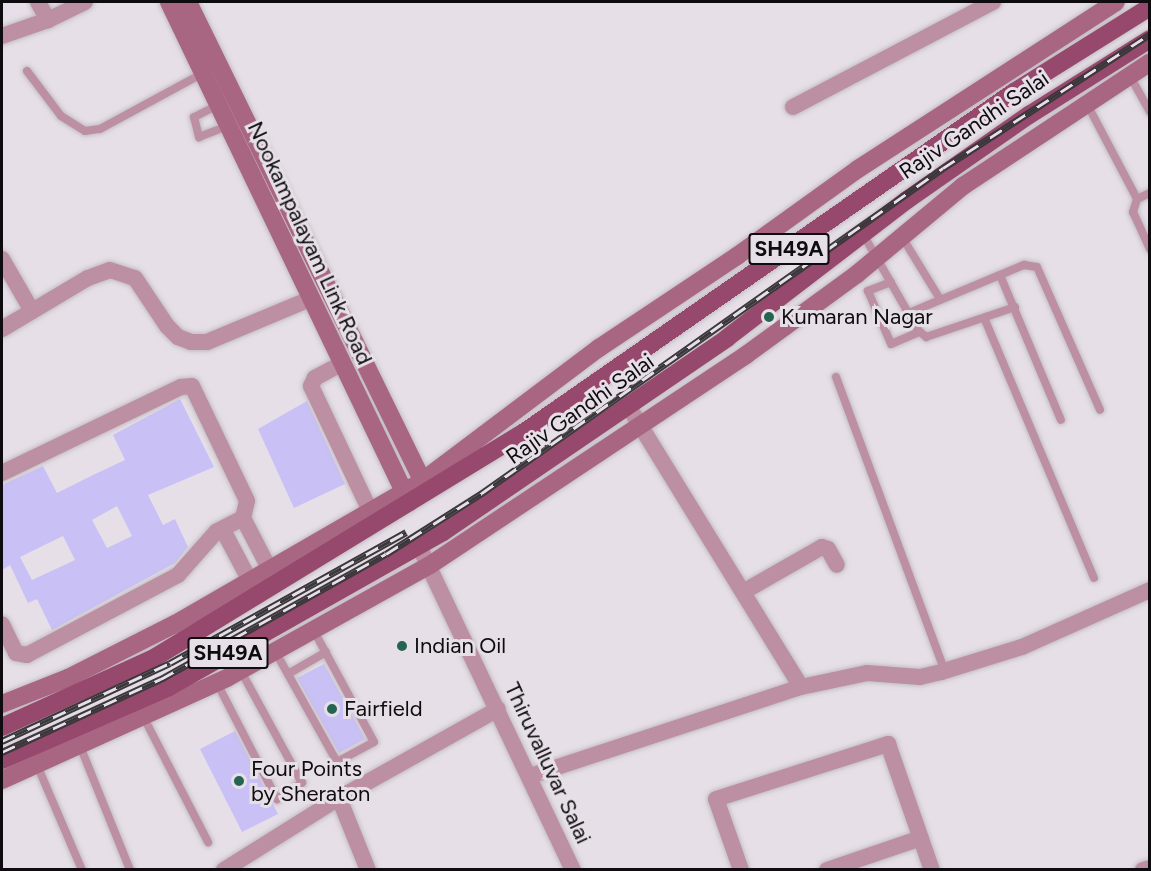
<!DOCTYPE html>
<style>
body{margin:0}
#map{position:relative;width:1151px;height:871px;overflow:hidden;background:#e6dfe7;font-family:Figtree,sans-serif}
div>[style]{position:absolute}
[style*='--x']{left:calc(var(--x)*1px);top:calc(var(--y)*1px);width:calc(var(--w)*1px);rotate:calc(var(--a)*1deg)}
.building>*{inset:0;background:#c9c1f6}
.roads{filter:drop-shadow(0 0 2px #c3bdc4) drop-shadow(0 0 2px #c3bdc4)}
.lane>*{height:8px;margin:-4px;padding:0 4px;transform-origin:4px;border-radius:4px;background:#bd8fa2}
.street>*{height:16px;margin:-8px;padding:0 8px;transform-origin:8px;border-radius:8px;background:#bd8fa2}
.secondary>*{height:18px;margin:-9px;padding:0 9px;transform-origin:9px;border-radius:9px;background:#a86683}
.primary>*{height:18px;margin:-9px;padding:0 9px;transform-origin:9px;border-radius:9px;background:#97486d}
.rail>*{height:7px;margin-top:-3.5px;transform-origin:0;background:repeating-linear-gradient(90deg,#e6dfe7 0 14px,#3b383c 0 28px);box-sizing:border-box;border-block:2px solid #3b383c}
.dots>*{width:16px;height:16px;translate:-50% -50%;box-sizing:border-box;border:3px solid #e6dfe7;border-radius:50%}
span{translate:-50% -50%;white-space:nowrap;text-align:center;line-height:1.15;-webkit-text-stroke:6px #e6dfe7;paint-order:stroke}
.shield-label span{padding:2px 4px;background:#e6dfe7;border:2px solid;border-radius:4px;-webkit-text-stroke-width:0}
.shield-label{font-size:21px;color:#0e0c0e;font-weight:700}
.street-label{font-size:22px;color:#0e0c0e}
.poi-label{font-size:22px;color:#0e0c0e}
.left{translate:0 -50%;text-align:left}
.frame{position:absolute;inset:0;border:3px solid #0e0c0e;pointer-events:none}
</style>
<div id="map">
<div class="building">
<i style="clip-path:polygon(evenodd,180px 399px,214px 467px,148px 495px,163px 525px,175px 519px,188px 547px,175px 563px,52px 630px,37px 599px,28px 603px,10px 565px,2px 570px,2px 485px,43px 466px,57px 493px,95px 474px,125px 460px,113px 435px,180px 399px,117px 506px,132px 536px,107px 548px,92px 520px,117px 506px,180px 399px,63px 536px,75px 560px,32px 580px,20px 557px,63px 536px)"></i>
<i style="clip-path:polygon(307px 401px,345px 484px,294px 508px,258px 429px)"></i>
<i style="clip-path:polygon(324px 664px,365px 739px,339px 753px,297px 678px)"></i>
<i style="clip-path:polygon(235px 731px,278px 814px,242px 832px,200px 749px)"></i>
</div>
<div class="roads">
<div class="lane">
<i style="--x:27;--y:71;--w:56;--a:52.9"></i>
<i style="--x:61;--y:116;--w:28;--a:32"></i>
<i style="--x:85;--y:131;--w:15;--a:-8"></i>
<i style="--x:100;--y:129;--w:117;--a:-28.5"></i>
<i style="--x:1130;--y:76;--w:41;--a:60.9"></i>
<i style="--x:1087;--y:104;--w:107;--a:62.2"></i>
<i style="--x:1137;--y:199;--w:14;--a:-25"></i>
<i style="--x:218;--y:105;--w:27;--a:153"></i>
<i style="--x:194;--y:117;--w:21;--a:76"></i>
<i style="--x:199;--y:137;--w:31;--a:-21"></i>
<i style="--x:1137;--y:199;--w:14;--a:107"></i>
<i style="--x:1133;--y:212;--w:41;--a:65.3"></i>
<i style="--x:863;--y:234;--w:111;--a:60.2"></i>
<i style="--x:918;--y:330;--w:11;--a:41"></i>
<i style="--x:926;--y:337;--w:94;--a:-18.6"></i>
<i style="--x:902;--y:237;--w:73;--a:58.5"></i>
<i style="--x:1000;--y:275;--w:157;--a:67.2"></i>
<i style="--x:891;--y:282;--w:25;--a:159"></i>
<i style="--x:868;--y:291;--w:58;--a:66.5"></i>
<i style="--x:891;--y:344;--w:30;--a:-23"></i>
<i style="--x:909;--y:313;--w:125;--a:-22.7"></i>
<i style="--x:1024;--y:265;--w:13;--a:9"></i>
<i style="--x:1037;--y:267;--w:156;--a:66.2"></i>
<i style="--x:985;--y:320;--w:280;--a:67.1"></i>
<i style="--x:836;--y:377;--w:314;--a:69.7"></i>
<i style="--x:275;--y:651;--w:127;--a:60.8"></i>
<i style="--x:337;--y:762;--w:42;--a:-28.4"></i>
<i style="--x:374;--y:742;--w:128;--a:-118.4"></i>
<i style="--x:288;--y:674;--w:44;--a:-30.1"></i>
<i style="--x:217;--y:683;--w:131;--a:62.7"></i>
<i style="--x:277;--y:799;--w:30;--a:-33"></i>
<i style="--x:302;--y:783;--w:128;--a:-118.6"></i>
<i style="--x:144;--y:718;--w:140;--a:62.7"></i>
<i style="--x:80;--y:746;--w:134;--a:68"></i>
<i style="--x:37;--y:765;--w:114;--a:66.8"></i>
</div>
<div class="street">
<i style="--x:38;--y:2;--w:21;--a:61"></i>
<i style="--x:2;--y:36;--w:49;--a:-19.2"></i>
<i style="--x:48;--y:20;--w:41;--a:-25.9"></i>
<i style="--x:793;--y:107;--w:226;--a:-27.7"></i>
<i style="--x:2;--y:259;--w:60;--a:60"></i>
<i style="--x:2;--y:329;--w:100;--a:-30.7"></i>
<i style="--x:88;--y:278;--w:23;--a:-20"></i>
<i style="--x:110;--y:270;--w:26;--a:18"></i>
<i style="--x:135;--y:278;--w:58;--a:56.3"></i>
<i style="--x:167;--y:326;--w:16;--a:45"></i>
<i style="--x:178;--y:337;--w:14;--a:21"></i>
<i style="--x:191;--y:342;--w:16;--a:0"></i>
<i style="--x:207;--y:342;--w:112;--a:-22.7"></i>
<i style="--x:341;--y:364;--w:30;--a:152"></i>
<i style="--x:315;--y:378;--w:9;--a:117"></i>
<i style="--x:311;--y:386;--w:138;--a:64.7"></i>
<i style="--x:627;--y:404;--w:332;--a:58.4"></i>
<i style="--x:2;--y:473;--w:199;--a:-25.7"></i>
<i style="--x:181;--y:387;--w:11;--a:-5"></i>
<i style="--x:192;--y:386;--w:127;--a:64.4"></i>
<i style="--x:247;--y:501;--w:17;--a:103"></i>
<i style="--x:243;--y:518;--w:30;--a:153"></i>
<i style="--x:216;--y:532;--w:57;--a:131.5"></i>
<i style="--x:178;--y:575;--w:171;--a:152.1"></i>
<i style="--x:27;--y:655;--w:11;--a:-170"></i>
<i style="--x:16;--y:653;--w:32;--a:-116"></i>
<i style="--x:243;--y:518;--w:59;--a:62.6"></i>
<i style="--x:223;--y:530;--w:58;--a:62.1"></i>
<i style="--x:419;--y:546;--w:359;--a:64.6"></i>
<i style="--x:743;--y:592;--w:91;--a:-29.7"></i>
<i style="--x:822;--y:547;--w:6;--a:18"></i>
<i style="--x:828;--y:549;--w:18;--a:61"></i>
<i style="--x:530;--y:776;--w:285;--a:-18.2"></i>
<i style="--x:801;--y:687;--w:67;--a:-12"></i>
<i style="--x:867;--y:673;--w:53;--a:4.3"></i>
<i style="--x:920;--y:677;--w:22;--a:-13"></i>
<i style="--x:941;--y:672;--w:85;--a:-17.2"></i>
<i style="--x:1022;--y:647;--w:140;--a:-24"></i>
<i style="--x:339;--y:798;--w:78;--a:68.1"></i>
<i style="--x:224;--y:870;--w:136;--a:-32.1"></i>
<i style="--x:339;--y:798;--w:182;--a:-29.2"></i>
<i style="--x:741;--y:870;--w:75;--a:-109.4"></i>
<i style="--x:716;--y:799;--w:181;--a:-17.7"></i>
<i style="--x:888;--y:744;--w:133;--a:70.8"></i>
<i style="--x:827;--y:870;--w:99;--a:-18.8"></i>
<i style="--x:1143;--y:870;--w:7;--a:-16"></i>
</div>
<div class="secondary">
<i style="--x:169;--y:2;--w:555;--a:64.36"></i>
<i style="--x:188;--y:2;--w:543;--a:63.91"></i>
<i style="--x:2;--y:704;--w:71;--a:-21.5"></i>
<i style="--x:68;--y:678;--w:120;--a:-26.8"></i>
<i style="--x:175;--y:624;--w:284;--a:-30"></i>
<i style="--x:421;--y:482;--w:223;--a:-37"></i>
<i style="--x:599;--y:348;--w:166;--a:-33.7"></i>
<i style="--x:737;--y:256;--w:149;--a:-35.7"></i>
<i style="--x:858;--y:169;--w:307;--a:-32.9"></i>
<i style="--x:2;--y:780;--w:247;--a:-24.4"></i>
<i style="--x:227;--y:678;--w:232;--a:-29.1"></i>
<i style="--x:430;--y:565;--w:379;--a:-33.6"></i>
<i style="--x:746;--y:355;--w:137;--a:-36.1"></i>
<i style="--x:857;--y:274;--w:138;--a:-39.7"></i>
<i style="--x:963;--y:186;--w:224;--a:-33.5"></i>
</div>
<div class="primary">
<i style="--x:2;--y:727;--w:167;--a:-24.4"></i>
<i style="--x:154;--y:658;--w:432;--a:-31.4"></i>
<i style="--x:523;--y:433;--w:598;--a:-34.78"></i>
<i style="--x:1014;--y:92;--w:160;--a:-32"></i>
<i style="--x:2;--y:760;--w:182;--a:-23.6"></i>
<i style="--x:169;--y:687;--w:315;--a:-29.5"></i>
<i style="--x:443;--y:532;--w:344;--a:-34.3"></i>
<i style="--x:727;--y:338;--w:227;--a:-37.5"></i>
<i style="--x:907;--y:200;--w:149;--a:-34.9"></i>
<i style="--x:1029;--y:115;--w:143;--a:-32.1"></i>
</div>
</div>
<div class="rail">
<i style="--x:2;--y:741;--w:185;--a:-24.9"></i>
<i style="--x:170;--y:663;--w:270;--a:-29"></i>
<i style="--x:2;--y:752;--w:175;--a:-24.7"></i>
<i style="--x:161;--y:679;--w:257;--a:-29.1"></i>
<i style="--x:386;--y:554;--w:114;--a:-32.4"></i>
<i style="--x:482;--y:493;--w:564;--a:-35.18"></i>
<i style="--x:943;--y:168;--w:247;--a:-32.9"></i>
</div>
<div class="dots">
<i style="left:769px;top:317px;background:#256450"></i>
<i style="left:402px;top:646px;background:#256450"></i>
<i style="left:332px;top:709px;background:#256450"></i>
<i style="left:239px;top:781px;background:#256450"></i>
</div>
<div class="shield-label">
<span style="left:789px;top:249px">SH49A</span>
<span style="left:228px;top:653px">SH49A</span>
</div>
<div class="street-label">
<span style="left:974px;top:125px;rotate:-34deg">Rajiv Gandhi Salai</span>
<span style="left:310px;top:243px;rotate:65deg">Nookampalayam Link Road</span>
<span style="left:580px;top:409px;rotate:-35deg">Rajiv Gandhi Salai</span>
<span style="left:548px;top:763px;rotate:65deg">Thiruvalluvar Salai</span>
</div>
<div class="poi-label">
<span class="left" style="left:781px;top:317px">Kumaran Nagar</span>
<span class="left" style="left:414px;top:646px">Indian Oil</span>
<span class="left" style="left:344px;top:709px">Fairfield</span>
<span class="left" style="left:251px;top:781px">Four Points<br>by Sheraton</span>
</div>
<div class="frame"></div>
</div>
